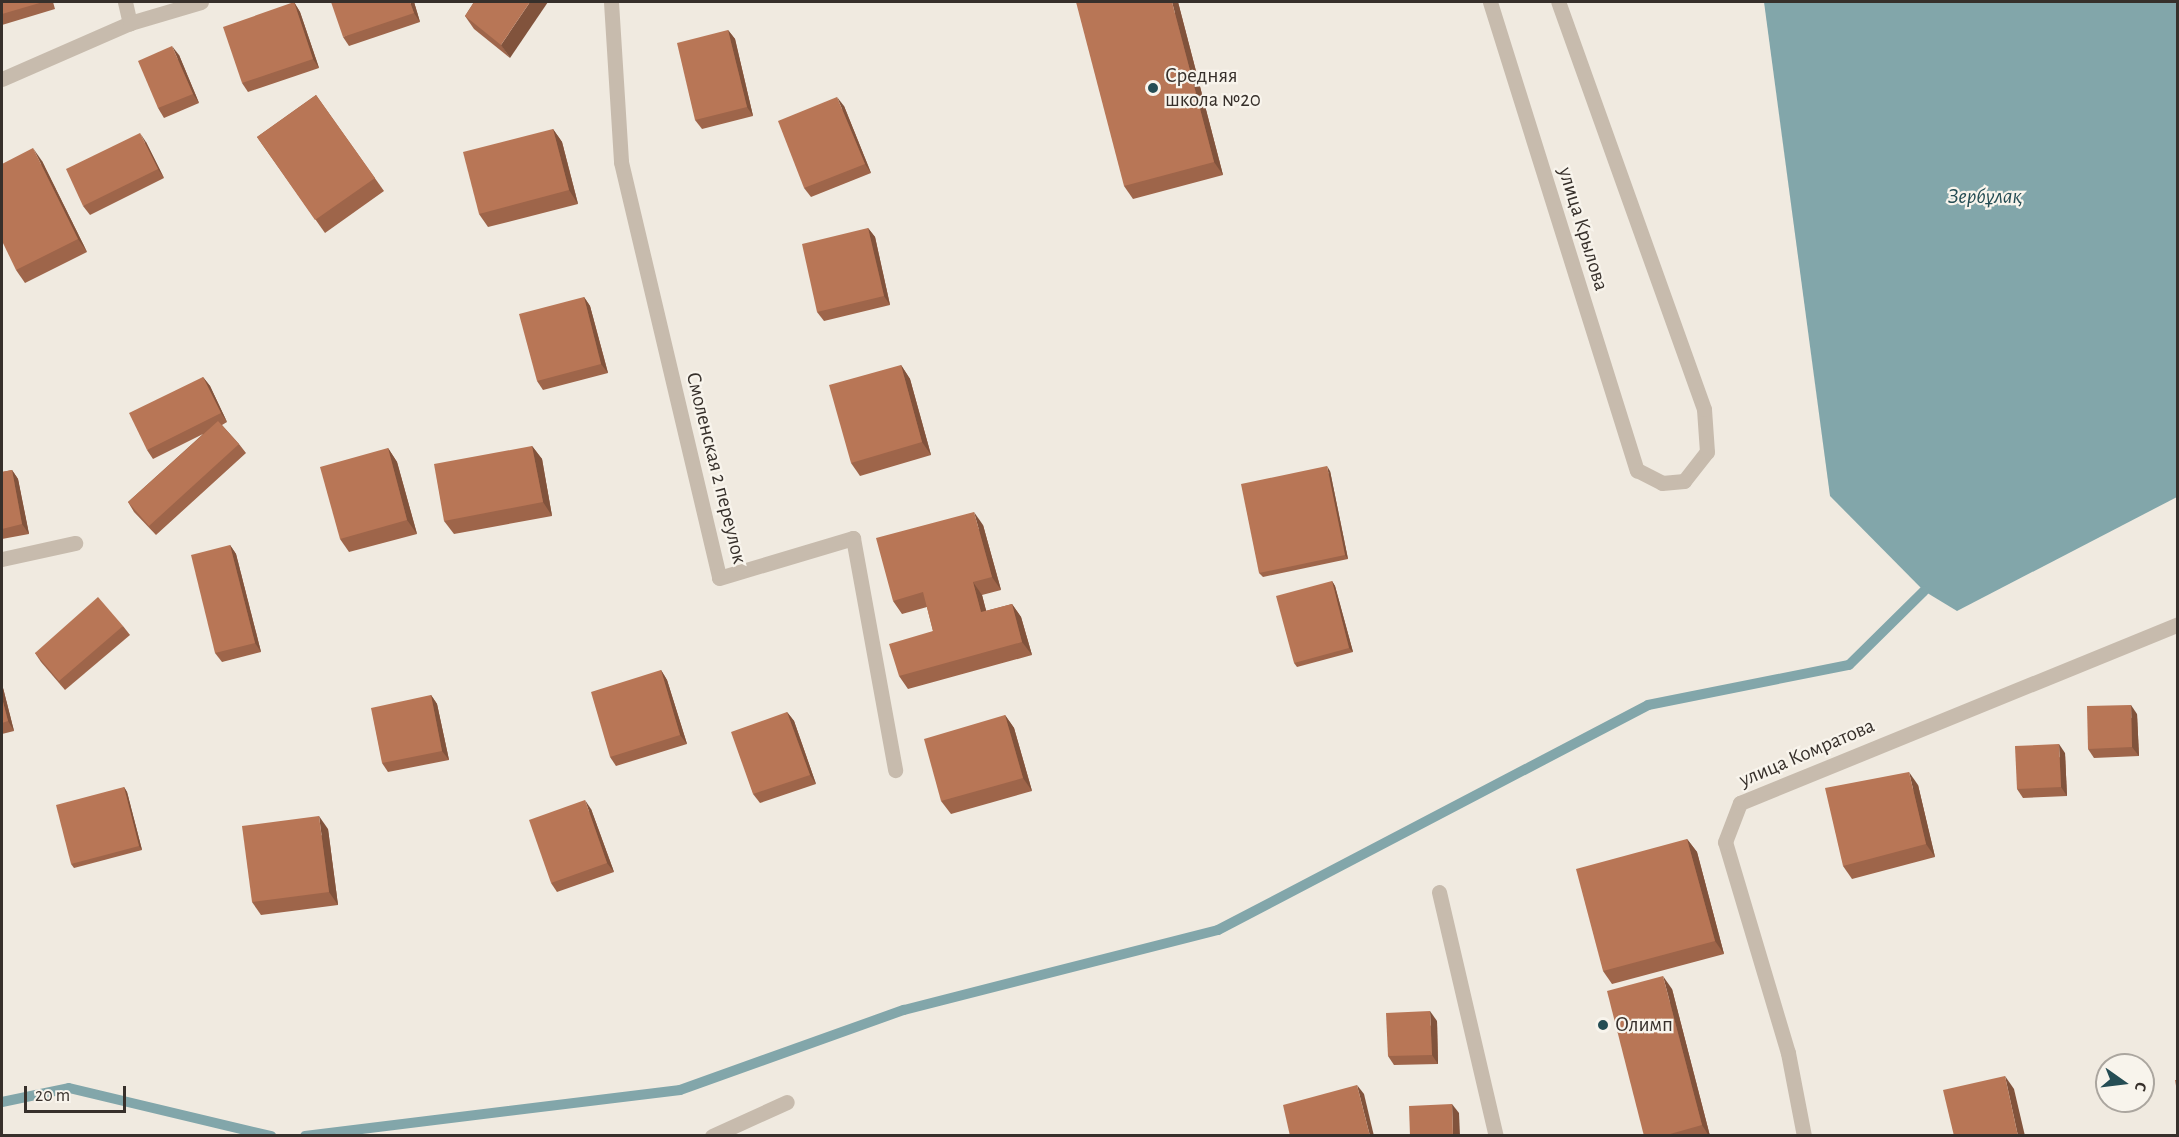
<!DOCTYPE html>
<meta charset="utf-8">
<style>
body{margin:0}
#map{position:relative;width:2179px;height:1137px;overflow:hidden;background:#f0eae0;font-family:"Alegreya Sans",sans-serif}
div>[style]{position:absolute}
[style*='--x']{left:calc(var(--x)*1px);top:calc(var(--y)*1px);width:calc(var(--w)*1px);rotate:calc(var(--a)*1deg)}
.water>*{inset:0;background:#82a6aa}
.stream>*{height:10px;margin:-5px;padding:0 5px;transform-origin:5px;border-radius:5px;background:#82a6aa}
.street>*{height:15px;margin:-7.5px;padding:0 7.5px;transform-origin:7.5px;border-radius:7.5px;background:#c7bbad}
.wall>*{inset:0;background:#9e654a}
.shaded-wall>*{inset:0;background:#81533c}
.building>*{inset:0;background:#b87656}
.dots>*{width:16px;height:16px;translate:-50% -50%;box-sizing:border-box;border:3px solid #f8f4ec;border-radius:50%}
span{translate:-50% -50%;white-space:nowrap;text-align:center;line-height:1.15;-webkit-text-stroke:4.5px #f8f4ec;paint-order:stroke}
.poi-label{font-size:21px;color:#37302b}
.left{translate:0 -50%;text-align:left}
.street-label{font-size:21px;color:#37302b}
.water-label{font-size:22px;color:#254d54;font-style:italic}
.frame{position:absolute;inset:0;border:3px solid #37302b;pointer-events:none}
.north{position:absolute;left:2095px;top:1053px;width:60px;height:60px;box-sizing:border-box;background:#f8f4ec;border:2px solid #aba69f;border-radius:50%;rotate:104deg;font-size:16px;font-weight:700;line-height:24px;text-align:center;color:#37302b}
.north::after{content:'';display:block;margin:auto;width:21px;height:27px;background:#254d54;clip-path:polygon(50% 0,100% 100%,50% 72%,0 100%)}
.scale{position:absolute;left:24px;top:1086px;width:102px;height:27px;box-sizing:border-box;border:3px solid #37302b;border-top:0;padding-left:8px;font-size:18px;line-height:21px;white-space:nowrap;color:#37302b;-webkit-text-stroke:4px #f8f4ec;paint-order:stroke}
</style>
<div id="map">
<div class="water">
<i style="clip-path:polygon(1764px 2px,2177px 2px,2177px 497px,1957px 611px,1924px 591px,1830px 496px)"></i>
</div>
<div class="stream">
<i style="--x:2;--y:1102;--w:68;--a:-11.8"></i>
<i style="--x:69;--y:1088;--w:208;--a:13.4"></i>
<i style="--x:305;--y:1136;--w:378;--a:-7"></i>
<i style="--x:680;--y:1090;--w:238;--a:-19.7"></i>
<i style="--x:904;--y:1010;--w:324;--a:-14.3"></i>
<i style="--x:1218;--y:930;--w:485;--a:-27.6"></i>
<i style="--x:1648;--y:705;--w:205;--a:-11.3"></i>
<i style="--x:1849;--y:665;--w:105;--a:-44.6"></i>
</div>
<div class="street">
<i style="--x:125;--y:2;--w:22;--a:77"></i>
<i style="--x:611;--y:2;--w:160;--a:86.4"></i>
<i style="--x:621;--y:162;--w:427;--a:76.7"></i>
<i style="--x:719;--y:578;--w:140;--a:-16.6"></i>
<i style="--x:853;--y:538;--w:236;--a:79.7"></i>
<i style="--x:1490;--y:2;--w:491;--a:72.6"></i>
<i style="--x:1637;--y:470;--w:28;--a:27"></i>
<i style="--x:1662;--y:483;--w:22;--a:-5"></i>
<i style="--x:1684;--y:481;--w:37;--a:-52"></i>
<i style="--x:1707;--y:452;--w:43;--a:-94"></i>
<i style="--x:1704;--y:409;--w:432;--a:-109.7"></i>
<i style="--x:2;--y:79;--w:140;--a:-23.6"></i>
<i style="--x:130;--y:23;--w:74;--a:-16.5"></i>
<i style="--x:2;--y:559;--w:75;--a:-12.4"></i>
<i style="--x:1439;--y:892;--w:251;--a:76.9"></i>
<i style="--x:712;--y:1136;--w:82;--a:-24.4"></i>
<i style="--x:1804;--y:1136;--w:85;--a:-100.9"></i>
<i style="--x:1788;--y:1053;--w:220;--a:-106.6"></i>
<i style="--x:1725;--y:842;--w:42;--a:-69"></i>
<i style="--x:1740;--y:803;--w:473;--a:-22.2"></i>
</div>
<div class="wall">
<i style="clip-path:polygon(2px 2px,53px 2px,55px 9px,2px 25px)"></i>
<i style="clip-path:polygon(294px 2px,300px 12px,319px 68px,248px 92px,242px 83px)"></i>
<i style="clip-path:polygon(414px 2px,420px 22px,349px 46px,343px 37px)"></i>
<i style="clip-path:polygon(474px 2px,510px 58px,474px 29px,465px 16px)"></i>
<i style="clip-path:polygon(1178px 2px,1223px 175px,1133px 199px,1124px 186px)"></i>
<i style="clip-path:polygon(728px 30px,735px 39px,753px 116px,702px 129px,695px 120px)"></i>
<i style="clip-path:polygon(179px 55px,199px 103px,164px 118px,158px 108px)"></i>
<i style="clip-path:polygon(316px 95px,384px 191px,325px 233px,257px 137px)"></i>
<i style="clip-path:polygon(844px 106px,871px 173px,811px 197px,804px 188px)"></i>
<i style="clip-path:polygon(553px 129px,562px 142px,578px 204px,488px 227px,479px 214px)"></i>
<i style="clip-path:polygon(146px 142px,164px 178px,90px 215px,83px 206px)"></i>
<i style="clip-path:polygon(42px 161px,87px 252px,25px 283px,16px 270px)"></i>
<i style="clip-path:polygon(868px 228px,875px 237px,890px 305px,824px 321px,817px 312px)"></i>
<i style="clip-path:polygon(584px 297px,590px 306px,608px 373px,543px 390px,537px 381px)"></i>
<i style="clip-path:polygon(901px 365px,910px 379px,931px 455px,860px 476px,851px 463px)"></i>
<i style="clip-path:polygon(203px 377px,210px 386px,227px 422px,222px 425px,239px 444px,246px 453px,156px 535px,134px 512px,128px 502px,203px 434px,153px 459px,147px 450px)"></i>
<i style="clip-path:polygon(532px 446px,542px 459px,552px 516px,454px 534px,444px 521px)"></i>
<i style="clip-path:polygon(388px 448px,397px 462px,417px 534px,349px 552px,340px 539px)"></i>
<i style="clip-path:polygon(12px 470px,18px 479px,29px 534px,2px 539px,2px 472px)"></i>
<i style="clip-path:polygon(1330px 471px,1348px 559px,1263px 577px,1259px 573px)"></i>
<i style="clip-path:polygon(983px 525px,1001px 590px,982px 595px,986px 611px,1012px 604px,1021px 617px,1032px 655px,908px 689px,899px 676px,933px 631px,927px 607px,902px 614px,893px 601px)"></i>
<i style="clip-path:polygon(230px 545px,236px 554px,261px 652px,222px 662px,215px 653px)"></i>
<i style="clip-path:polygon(1332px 581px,1335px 586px,1353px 652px,1297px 667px,1294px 663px)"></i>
<i style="clip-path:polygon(123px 626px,130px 635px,65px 690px,41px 662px,35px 653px)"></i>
<i style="clip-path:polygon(661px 670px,667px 680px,687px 744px,616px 766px,610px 757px)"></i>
<i style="clip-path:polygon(2px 684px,14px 731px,2px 734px)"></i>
<i style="clip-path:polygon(431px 695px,437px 704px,449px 760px,388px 772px,382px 763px)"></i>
<i style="clip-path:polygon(787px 712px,794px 721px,816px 784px,760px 803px,753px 794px)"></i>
<i style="clip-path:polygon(2137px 714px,2139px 756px,2094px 758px,2088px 749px)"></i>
<i style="clip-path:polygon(1005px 715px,1014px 728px,1032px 791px,951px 814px,941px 801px)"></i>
<i style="clip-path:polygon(2065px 753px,2067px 796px,2023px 798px,2017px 789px)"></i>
<i style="clip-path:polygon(1918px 785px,1935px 857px,1852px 879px,1843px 866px)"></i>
<i style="clip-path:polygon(124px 787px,127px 792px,142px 850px,74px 868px,71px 864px)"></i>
<i style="clip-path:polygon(591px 809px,614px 872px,557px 892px,551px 883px)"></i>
<i style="clip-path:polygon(328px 829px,338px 905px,261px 915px,252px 902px)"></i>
<i style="clip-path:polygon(1687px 839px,1697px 852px,1724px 954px,1612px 984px,1603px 971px)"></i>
<i style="clip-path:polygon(1672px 989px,1710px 1136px,1644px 1136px)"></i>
<i style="clip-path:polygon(1437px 1021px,1438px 1064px,1394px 1065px,1388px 1056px)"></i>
</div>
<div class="shaded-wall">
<i style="clip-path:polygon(294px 2px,300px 12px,319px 68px,313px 59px)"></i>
<i style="clip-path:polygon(410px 2px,414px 2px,420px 22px,414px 13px)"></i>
<i style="clip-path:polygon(530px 2px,548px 2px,510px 58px,501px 45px)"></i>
<i style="clip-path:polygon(1172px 2px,1178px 2px,1223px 175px,1214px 162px)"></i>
<i style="clip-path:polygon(728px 30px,735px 39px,753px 116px,747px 107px)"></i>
<i style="clip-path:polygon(172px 46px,179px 55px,199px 103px,193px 94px)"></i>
<i style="clip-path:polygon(837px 97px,844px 106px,871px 173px,865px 164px)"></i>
<i style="clip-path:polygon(553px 129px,562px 142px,578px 204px,569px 190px)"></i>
<i style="clip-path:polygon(140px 133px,146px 142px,164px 178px,158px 169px)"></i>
<i style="clip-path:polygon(33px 148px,42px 161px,87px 252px,78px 239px)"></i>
<i style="clip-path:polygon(868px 228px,875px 237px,890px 305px,884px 296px)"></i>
<i style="clip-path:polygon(584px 297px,590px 306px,608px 373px,601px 364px)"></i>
<i style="clip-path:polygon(901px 365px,910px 379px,931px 455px,922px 442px)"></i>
<i style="clip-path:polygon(203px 377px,210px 386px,227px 422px,221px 413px)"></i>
<i style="clip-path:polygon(532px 446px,542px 459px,552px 516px,543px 502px)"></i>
<i style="clip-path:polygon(388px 448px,397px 462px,417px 534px,407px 520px)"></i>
<i style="clip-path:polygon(1327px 466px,1330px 471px,1348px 559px,1345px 555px)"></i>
<i style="clip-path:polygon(12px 470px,18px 479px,29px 534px,22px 524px)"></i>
<i style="clip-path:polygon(974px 512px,983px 525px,1001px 590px,992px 577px)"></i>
<i style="clip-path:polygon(230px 545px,236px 554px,261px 652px,255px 643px)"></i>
<i style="clip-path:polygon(1332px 581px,1335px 586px,1353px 652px,1349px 648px)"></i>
<i style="clip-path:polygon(973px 582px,982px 595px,990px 625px,981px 612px)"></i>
<i style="clip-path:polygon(1012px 604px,1021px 617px,1032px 655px,1022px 642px)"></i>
<i style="clip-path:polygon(661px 670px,667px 680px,687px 744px,680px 735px)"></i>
<i style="clip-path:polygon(2px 684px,14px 731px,8px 721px,2px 698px)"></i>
<i style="clip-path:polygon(431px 695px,437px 704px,449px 760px,442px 751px)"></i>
<i style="clip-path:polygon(2131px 705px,2137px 714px,2139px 756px,2132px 747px)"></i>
<i style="clip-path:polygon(787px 712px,794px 721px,816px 784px,810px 775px)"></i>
<i style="clip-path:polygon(1005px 715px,1014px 728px,1032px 791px,1023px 778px)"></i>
<i style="clip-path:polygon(2059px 744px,2065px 753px,2067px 796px,2061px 787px)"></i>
<i style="clip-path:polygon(1909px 772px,1918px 785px,1935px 857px,1926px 844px)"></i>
<i style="clip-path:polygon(124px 787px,127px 792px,142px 850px,139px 846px)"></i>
<i style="clip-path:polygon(585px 800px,591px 809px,614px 872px,607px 863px)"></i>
<i style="clip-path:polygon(319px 816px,328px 829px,338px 905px,329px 892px)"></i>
<i style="clip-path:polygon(1687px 839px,1697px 852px,1724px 954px,1715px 941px)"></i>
<i style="clip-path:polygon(1663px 976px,1672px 989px,1710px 1136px,1709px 1136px,1702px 1125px)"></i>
<i style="clip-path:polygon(1430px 1011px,1437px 1021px,1438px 1064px,1432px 1055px)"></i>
<i style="clip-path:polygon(2005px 1076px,2014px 1089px,2025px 1136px,2018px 1136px)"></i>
<i style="clip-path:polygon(1357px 1085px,1364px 1094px,1374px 1136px,1370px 1136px)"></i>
<i style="clip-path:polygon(1452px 1104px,1459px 1113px,1460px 1136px,1453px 1136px)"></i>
</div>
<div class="building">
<i style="clip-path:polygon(2px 2px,43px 2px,2px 14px)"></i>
<i style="clip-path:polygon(294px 2px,313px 59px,242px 83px,223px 27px)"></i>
<i style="clip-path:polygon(331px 2px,410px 2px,414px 13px,343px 37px)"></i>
<i style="clip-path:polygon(474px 2px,530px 2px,501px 45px,465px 16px)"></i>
<i style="clip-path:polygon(1076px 2px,1172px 2px,1214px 162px,1124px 186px)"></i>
<i style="clip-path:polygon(728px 30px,747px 107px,695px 120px,677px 43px)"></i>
<i style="clip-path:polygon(172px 46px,193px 94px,158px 108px,138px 61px)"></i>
<i style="clip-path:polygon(316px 95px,375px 178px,315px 220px,257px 137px)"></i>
<i style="clip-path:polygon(837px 97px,865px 164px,804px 188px,778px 121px)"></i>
<i style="clip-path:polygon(553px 129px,569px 190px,479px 214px,463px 152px)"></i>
<i style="clip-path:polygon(140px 133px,158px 169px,83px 206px,66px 169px)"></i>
<i style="clip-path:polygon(33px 148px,78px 239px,16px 270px,2px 241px,2px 164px)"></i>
<i style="clip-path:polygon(868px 228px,884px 296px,817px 312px,802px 244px)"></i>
<i style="clip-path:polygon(584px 297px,601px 364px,537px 381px,519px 314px)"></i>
<i style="clip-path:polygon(901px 365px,922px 442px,851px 463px,829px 385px)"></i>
<i style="clip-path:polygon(203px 377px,221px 413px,147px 450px,129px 413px)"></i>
<i style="clip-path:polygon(218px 421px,239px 444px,149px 526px,128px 502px)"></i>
<i style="clip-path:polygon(532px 446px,543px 502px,444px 521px,434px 464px)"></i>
<i style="clip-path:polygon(388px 448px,407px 520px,340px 539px,320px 467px)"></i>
<i style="clip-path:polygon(1327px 466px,1345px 555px,1259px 573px,1241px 484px)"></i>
<i style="clip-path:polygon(12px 470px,22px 524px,2px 529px,2px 472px)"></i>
<i style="clip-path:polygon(974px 512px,992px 577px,973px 582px,981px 612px,1012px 604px,1022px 642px,899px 676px,889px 644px,933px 631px,923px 592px,893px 601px,876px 538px)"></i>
<i style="clip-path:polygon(230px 545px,255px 643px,215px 653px,191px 555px)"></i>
<i style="clip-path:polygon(1332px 581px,1349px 648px,1294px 663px,1276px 596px)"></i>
<i style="clip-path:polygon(98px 597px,123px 626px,59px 681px,35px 653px)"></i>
<i style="clip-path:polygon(661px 670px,680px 735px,610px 757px,591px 692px)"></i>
<i style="clip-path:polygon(431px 695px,442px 751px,382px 763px,371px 708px)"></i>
<i style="clip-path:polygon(2px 698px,8px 721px,2px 723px)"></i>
<i style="clip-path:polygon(2131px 705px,2132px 747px,2088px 749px,2087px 706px)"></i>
<i style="clip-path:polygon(787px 712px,810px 775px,753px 794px,731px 732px)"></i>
<i style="clip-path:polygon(1005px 715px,1023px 778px,941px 801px,924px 739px)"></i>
<i style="clip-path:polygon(2059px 744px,2061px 787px,2017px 789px,2015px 746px)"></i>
<i style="clip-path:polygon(1909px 772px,1926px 844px,1843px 866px,1825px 788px)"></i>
<i style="clip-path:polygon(124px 787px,139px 846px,71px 864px,56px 805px)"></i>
<i style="clip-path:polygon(585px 800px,607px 863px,551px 883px,529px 820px)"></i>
<i style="clip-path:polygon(319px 816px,329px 892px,252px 902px,242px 826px)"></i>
<i style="clip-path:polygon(1687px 839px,1715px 941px,1603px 971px,1576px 869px)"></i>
<i style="clip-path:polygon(1663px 976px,1702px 1125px,1663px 1136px,1644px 1136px,1607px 991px)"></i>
<i style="clip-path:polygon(1430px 1011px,1432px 1055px,1388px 1056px,1386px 1013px)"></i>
<i style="clip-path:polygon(2005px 1076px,2018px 1136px,1954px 1136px,1943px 1090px)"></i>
<i style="clip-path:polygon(2175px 1080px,2178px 1080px,2178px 1097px)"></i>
<i style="clip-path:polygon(1357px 1085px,1370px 1136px,1290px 1136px,1283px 1105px)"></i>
<i style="clip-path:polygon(1452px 1104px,1453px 1136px,1410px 1136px,1409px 1106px)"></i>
</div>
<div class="dots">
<i style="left:1153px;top:88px;background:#254d54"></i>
<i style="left:1603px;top:1025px;background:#254d54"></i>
</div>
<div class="poi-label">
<span class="left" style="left:1165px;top:88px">Средняя<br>школа №20</span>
<span class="left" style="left:1615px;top:1025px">Олимп</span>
</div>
<div class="street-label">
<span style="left:1583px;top:229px;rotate:73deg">улица Крылова</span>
<span style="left:716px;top:468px;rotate:76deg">Смоленская 2 переулок</span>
<span style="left:1807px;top:753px;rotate:-23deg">улица Комратова</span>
</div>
<div class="water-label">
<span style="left:1985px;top:197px">Зербұлақ</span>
</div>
<div class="frame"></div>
<div class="north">С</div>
<div class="scale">20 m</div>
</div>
